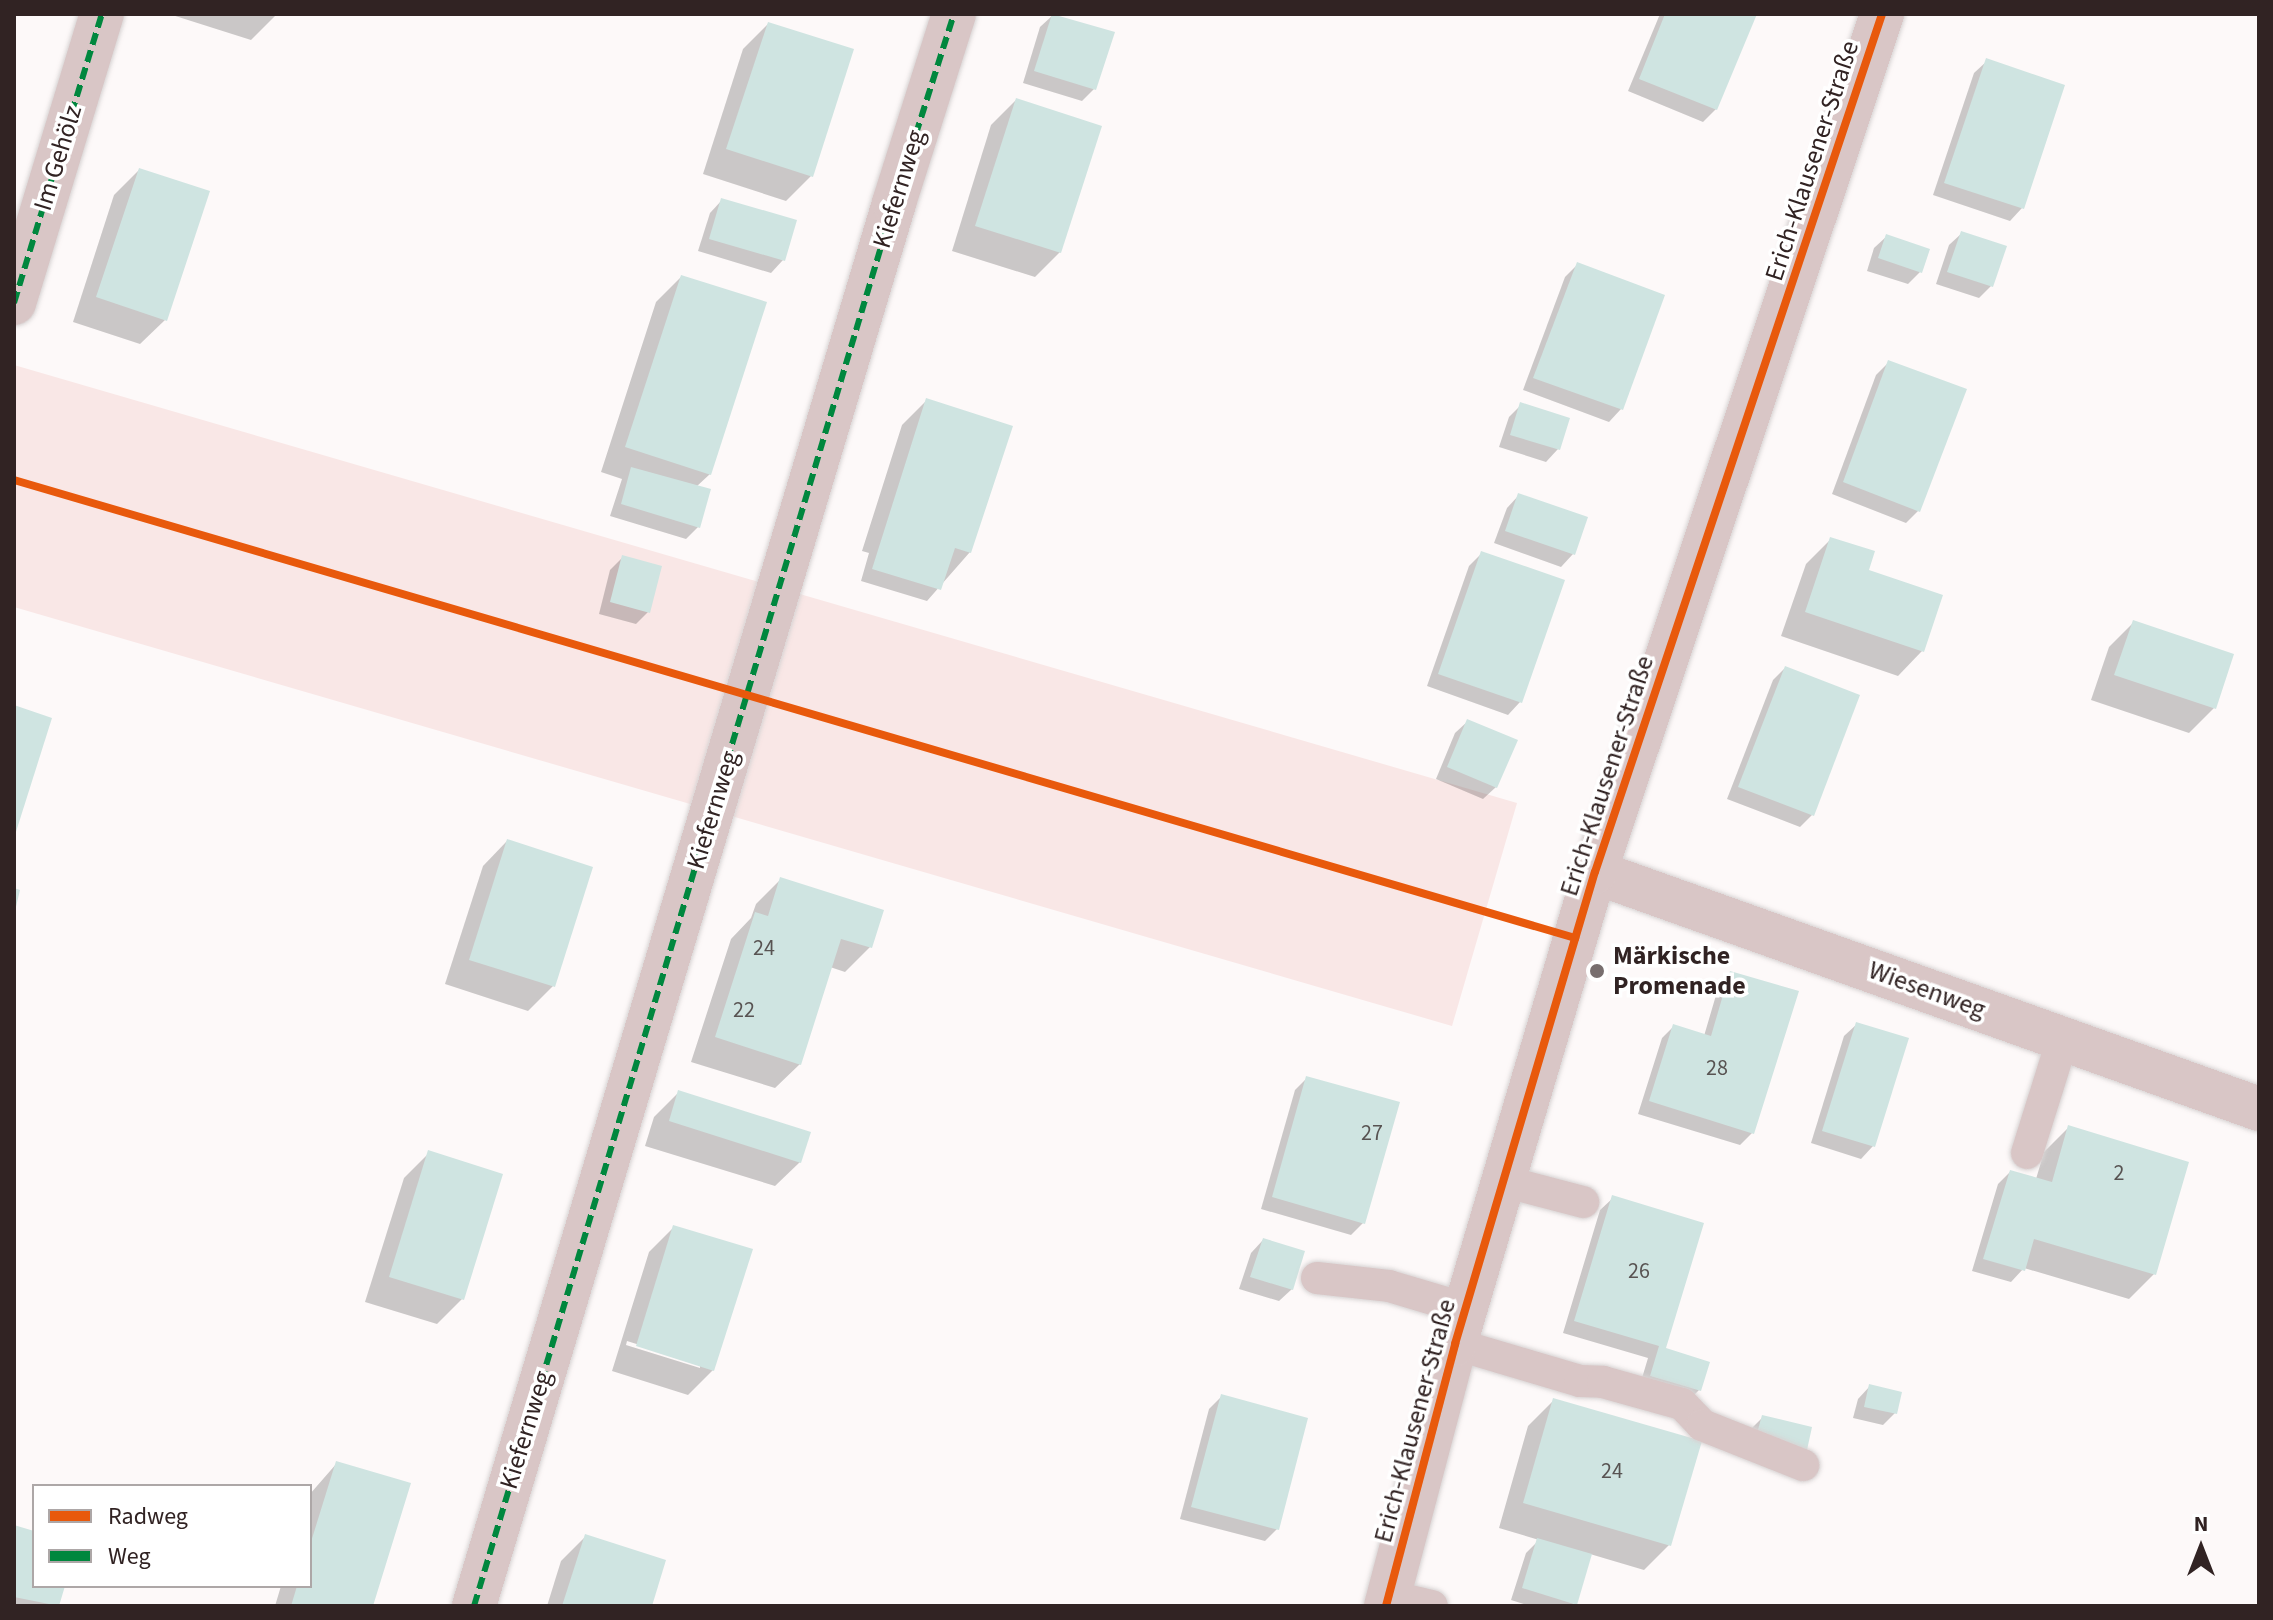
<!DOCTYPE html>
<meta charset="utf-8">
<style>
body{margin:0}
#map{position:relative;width:2273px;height:1620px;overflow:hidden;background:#fdf9f9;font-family:"Source Sans 3",sans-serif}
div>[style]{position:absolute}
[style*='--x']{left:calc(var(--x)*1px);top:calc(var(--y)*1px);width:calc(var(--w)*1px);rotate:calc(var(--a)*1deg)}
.green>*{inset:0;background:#f9e7e6}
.shadow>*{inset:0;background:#0003}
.building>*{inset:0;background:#cfe4e1}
.roads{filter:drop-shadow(0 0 2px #d7d3d3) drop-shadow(0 0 2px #d7d3d3)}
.service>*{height:32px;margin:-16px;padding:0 16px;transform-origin:16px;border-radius:16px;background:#d9c6c6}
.minor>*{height:44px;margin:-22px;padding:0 22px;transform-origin:22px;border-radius:22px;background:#d9c6c6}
.quiet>*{height:6px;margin-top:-3px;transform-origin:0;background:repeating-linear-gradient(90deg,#00873e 0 12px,transparent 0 18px)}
.cycleway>*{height:8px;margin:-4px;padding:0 4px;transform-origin:4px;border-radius:4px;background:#e8590c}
.dots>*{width:22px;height:22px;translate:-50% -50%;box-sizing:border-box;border:4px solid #fff;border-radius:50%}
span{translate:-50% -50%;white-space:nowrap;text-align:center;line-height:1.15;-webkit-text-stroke:7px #fff;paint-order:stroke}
.number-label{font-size:22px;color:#585352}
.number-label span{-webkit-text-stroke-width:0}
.street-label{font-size:26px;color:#312323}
.poi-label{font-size:26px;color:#312323;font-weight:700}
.left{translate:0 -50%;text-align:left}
.frame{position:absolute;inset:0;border:16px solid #312323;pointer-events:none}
.legend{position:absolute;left:32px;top:1484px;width:280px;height:104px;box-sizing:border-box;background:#fff;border:2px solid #ada7a7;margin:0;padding:10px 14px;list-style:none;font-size:24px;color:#312323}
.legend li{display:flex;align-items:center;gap:16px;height:40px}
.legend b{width:40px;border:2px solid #ada7a7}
.north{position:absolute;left:2161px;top:1508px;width:80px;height:80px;-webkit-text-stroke:6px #fff;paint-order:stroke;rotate:0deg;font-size:22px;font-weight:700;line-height:32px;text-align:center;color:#312323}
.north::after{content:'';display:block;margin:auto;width:28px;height:36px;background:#312323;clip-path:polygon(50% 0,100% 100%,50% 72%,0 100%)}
</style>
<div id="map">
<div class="green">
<i style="clip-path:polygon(14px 365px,1517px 803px,1452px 1026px,14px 607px)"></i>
</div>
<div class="shadow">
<i style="clip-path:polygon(169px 14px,277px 14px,251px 40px)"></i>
<i style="clip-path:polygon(1660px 14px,1755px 14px,1716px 109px,1703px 122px,1628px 91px)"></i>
<i style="clip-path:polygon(1053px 15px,1094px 89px,1082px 101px,1023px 83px,1040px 27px)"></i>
<i style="clip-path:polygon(768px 24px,811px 176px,786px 201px,703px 174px,743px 49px)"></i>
<i style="clip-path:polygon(1987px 61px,2062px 86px,2022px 208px,2010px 221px,1933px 195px,1974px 73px)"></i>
<i style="clip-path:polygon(1016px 100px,1060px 252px,1035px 277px,952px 251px,991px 125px)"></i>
<i style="clip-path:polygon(139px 170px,165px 320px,140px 344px,73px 322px,114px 195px)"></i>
<i style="clip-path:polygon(722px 200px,783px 260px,771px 273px,698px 251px,710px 213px)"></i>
<i style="clip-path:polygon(1962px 233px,1991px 286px,1979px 298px,1936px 284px,1949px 245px)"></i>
<i style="clip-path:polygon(1887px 236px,1920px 272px,1908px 284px,1867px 271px,1874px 248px)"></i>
<i style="clip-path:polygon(1577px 265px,1663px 296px,1621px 409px,1609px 422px,1523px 390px,1565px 277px)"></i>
<i style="clip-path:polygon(681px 277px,710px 474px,696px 487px,698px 527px,686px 539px,610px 516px,622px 479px,601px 472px,656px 302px)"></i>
<i style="clip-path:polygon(1888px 363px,1919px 510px,1906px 523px,1832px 494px,1876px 375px)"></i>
<i style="clip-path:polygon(927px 400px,970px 552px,927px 601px,861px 581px,869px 553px,862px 551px,902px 425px)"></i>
<i style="clip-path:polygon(1521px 405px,1558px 449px,1546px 462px,1499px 447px,1509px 417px)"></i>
<i style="clip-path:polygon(1519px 495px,1585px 518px,1573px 554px,1561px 567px,1494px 543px,1507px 508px)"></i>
<i style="clip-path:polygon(1831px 539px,1866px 571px,1922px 651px,1898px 676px,1781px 636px,1806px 564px)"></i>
<i style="clip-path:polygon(1481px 554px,1520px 702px,1508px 715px,1427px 686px,1469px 566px)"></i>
<i style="clip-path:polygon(622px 558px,648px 612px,636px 624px,599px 614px,610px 570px)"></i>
<i style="clip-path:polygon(2134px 622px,2232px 656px,2214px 708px,2189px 733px,2091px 700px,2109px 647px)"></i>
<i style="clip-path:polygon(1785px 668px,1812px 815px,1800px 827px,1727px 799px,1773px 680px)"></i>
<i style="clip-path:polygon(1468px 721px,1496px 787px,1483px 799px,1436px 779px,1455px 733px)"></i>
<i style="clip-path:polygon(507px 841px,553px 986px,528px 1011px,445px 984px,483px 866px)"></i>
<i style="clip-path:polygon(781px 879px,870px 947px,845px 972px,830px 967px,800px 1064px,775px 1088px,691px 1062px,731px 939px,751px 918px,756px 904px)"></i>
<i style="clip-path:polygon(1731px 973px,1752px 1133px,1740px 1145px,1638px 1114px,1662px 1038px,1674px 1026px,1704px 1036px,1719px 985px)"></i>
<i style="clip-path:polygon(1857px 1024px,1873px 1146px,1861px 1159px,1811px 1143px,1844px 1036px)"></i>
<i style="clip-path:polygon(1307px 1078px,1363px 1223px,1351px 1235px,1261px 1209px,1295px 1090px)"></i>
<i style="clip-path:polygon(679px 1092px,800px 1162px,775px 1186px,645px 1146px,654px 1117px)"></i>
<i style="clip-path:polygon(2069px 1127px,2154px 1274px,2129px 1299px,2024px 1268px,2011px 1282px,1972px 1271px,1998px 1184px,2010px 1172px,2036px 1179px,2044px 1152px)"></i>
<i style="clip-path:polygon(429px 1153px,462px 1299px,437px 1324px,365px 1302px,404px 1178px)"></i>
<i style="clip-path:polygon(1613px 1198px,1663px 1350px,1699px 1390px,1687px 1402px,1639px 1388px,1648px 1358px,1563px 1333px,1600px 1210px)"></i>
<i style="clip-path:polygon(evenodd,674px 1227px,713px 1370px,688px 1395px,612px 1371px,649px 1252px,674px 1227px,627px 1341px,700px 1364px,700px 1368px,626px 1345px,627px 1341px)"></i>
<i style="clip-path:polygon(1263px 1240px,1292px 1289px,1279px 1301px,1239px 1289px,1251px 1253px)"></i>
<i style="clip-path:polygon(1870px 1386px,1895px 1413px,1883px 1425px,1853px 1418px,1858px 1399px)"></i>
<i style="clip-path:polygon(1221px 1397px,1277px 1529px,1265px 1541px,1180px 1519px,1209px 1409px)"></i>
<i style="clip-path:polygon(1553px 1401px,1669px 1545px,1644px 1570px,1590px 1554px,1572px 1606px,1530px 1606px,1511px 1600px,1526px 1553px,1539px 1540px,1499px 1528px,1528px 1426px)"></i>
<i style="clip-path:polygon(1763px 1417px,1810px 1428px,1745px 1449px,1751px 1429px)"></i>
<i style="clip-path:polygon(337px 1463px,371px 1606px,275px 1606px,281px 1586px,310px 1586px,310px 1494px)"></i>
<i style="clip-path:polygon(14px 1527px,34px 1533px,34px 1586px,63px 1586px,57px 1606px,14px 1606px)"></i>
<i style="clip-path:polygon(586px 1536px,650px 1606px,547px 1606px,561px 1561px)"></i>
</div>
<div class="building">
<i style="clip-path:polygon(1052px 14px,1115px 32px,1096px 90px,1034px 71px)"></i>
<i style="clip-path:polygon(1665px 14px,1757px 14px,1717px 110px,1639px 79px)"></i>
<i style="clip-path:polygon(768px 22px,854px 49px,813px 177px,726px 149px)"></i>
<i style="clip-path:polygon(1986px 58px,2065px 85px,2024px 209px,1944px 183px)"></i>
<i style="clip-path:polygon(1016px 98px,1102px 126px,1061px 253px,975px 226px)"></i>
<i style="clip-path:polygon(139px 168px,210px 191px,167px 321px,96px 297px)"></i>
<i style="clip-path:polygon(721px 198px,797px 220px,785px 261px,709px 239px)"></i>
<i style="clip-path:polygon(1961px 231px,2007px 246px,1993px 287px,1947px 272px)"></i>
<i style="clip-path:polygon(1886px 234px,1930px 249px,1922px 273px,1878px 258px)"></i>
<i style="clip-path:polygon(1577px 262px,1665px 295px,1623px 410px,1533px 378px)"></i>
<i style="clip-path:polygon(681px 275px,767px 302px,711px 475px,625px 447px)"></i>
<i style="clip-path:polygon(1888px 360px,1967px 389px,1920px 512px,1843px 482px)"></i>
<i style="clip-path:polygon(926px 398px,1013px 426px,971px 553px,955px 548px,941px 590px,872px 569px)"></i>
<i style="clip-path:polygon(1520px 402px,1570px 418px,1560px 450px,1510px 435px)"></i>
<i style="clip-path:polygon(631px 467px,711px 489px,700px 528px,621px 504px)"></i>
<i style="clip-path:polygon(1518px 493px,1588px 517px,1575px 555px,1505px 531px)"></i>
<i style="clip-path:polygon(1830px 537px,1875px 551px,1869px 570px,1943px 595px,1924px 652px,1805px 612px)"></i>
<i style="clip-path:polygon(1481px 551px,1565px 580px,1522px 703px,1438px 674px)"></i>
<i style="clip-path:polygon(622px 555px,662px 566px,650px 613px,610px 602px)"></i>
<i style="clip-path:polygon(2133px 620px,2234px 654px,2216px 709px,2114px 675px)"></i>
<i style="clip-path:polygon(1785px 666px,1860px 695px,1814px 816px,1738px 787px)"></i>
<i style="clip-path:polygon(14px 705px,52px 718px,15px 835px,14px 835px)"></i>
<i style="clip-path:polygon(1467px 719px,1518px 740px,1497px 788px,1447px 767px)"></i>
<i style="clip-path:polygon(507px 839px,593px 867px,555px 987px,469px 960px)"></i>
<i style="clip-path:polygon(780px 877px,884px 910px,872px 948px,841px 939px,801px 1065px,715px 1037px,755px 912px,768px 916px)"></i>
<i style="clip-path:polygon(14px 888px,20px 890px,15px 911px,14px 911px)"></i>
<i style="clip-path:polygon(1730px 971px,1799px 991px,1754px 1134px,1649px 1101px,1673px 1024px,1711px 1036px)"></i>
<i style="clip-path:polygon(1856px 1022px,1909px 1038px,1875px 1147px,1822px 1131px)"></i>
<i style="clip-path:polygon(1306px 1076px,1400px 1102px,1365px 1224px,1272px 1197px)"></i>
<i style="clip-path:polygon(678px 1090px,811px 1132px,801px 1163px,669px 1121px)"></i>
<i style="clip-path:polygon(2068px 1125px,2189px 1162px,2156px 1275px,2034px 1239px,2025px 1271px,1983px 1259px,2010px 1170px,2052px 1182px)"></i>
<i style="clip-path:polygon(428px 1150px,503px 1174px,464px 1300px,389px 1277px)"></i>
<i style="clip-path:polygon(1612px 1195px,1704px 1223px,1666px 1348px,1710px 1362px,1701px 1391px,1650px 1376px,1659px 1346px,1574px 1321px)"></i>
<i style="clip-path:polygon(673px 1225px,753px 1249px,714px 1371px,636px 1346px)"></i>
<i style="clip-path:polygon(1263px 1238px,1305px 1251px,1293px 1290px,1250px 1277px)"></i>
<i style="clip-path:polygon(1869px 1384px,1902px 1392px,1897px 1414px,1864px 1407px)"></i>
<i style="clip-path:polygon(1221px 1394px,1308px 1418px,1279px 1530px,1191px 1507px)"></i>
<i style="clip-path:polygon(1553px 1398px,1702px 1441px,1671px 1546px,1523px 1503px)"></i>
<i style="clip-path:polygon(1762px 1415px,1812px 1427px,1807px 1450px,1756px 1437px)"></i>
<i style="clip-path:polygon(336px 1461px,411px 1483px,373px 1606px,291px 1606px,297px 1586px,310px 1586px,310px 1545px)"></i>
<i style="clip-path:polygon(14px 1525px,34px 1531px,34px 1586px,65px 1586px,59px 1606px,14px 1597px)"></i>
<i style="clip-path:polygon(585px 1534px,666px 1560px,652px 1606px,562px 1606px)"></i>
<i style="clip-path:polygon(1537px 1538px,1592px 1554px,1577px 1605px,1522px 1588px)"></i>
</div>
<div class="roads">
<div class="service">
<i style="--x:2027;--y:1153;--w:121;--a:-72.6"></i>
<i style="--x:1503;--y:1181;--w:83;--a:14.7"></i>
<i style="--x:1317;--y:1278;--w:72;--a:6.3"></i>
<i style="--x:1389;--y:1286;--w:80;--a:16.6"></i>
<i style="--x:1455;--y:1344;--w:130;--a:16.5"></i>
<i style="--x:1580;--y:1381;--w:23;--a:2"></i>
<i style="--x:1603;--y:1382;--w:82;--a:15.6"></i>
<i style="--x:1682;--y:1404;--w:29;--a:46"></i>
<i style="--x:1702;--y:1425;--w:109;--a:21.6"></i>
<i style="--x:1389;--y:1596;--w:44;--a:13.1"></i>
</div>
<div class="minor">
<i style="--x:14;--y:303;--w:302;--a:-73.1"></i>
<i style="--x:1595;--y:872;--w:705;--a:19.64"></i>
<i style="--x:474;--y:1606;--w:1465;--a:-73.33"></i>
<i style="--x:894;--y:203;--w:198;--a:-72.4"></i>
<i style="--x:1386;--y:1606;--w:271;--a:-75.2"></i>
<i style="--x:1455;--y:1344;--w:492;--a:-73.5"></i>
<i style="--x:1595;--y:872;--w:905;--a:-71.5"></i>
</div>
</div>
<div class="quiet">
<i style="--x:14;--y:303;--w:302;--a:-73.1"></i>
<i style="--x:474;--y:1606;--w:1465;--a:-73.33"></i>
<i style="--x:894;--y:203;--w:198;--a:-72.4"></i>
</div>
<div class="cycleway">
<i style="--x:14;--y:480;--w:1627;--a:16.35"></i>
<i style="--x:1386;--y:1606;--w:271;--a:-75.2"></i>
<i style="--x:1455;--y:1344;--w:492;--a:-73.5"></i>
<i style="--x:1595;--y:872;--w:905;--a:-71.5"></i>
</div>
<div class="dots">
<i style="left:1597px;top:971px;background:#786e6e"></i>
</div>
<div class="number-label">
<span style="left:764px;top:949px">24</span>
<span style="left:744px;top:1011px">22</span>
<span style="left:1717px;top:1069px">28</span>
<span style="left:1372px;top:1134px">27</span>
<span style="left:2119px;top:1174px">2</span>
<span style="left:1639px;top:1272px">26</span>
<span style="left:1612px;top:1472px">24</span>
</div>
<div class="street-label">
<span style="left:58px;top:158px;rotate:-73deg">Im Gehölz</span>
<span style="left:1812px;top:161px;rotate:-72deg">Erich-Klausener-Straße</span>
<span style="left:899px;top:189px;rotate:-73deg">Kiefernweg</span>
<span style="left:1607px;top:776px;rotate:-72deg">Erich-Klausener-Straße</span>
<span style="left:713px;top:810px;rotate:-73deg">Kiefernweg</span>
<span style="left:1927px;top:990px;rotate:20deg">Wiesenweg</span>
<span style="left:1415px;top:1421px;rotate:-75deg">Erich-Klausener-Straße</span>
<span style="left:526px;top:1430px;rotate:-73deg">Kiefernweg</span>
</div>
<div class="poi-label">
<span class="left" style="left:1613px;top:971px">Märkische<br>Promenade</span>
</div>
<div class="frame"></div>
<ul class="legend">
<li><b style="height:10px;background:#e8590c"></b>Radweg</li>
<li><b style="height:10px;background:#00873e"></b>Weg</li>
</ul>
<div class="north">N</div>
</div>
